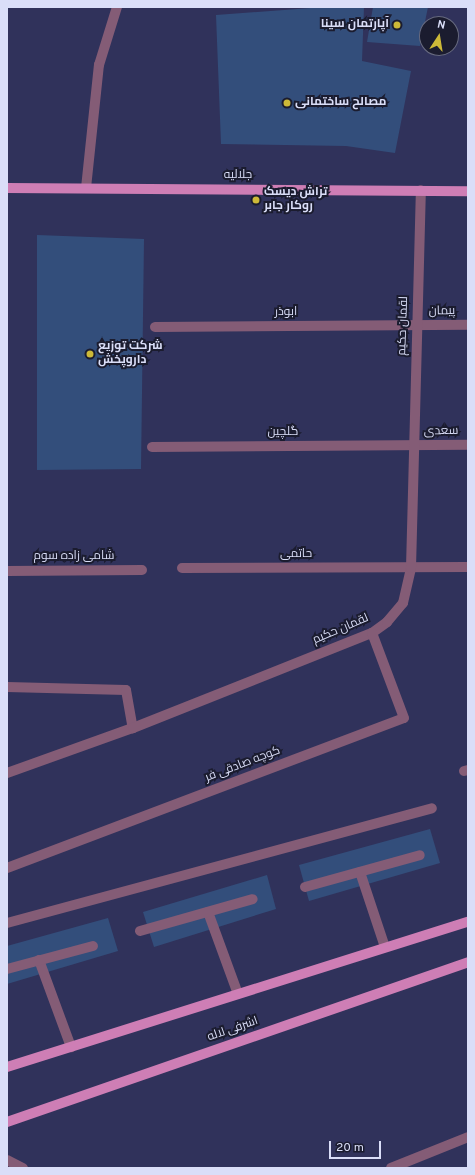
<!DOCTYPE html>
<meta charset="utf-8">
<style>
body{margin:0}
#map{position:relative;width:475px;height:1175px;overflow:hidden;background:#30325b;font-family:Overpass,Cairo,sans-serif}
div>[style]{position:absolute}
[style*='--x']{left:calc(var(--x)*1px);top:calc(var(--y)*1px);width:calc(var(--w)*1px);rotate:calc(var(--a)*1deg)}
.building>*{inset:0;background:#334e7b}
.minor>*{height:10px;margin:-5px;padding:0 5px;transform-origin:5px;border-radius:5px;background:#845c76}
.major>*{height:10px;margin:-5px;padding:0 5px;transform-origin:5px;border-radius:5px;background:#ce7eb5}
.dots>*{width:11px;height:11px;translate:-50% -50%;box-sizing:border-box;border:2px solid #1b1c2f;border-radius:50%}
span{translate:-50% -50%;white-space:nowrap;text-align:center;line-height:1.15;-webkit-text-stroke:4px #1b1c2f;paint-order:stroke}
.poi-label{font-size:12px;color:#dadef8;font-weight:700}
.right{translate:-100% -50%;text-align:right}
.left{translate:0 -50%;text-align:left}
.street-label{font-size:12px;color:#dadef8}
.frame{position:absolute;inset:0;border:8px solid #dadef8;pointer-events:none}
.north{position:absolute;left:419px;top:16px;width:40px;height:40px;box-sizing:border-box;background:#1b1c2f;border:1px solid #676a7f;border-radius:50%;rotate:12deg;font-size:11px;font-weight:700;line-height:16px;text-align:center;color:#dadef8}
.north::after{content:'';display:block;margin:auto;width:14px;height:18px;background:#cdb938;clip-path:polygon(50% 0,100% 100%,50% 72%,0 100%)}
.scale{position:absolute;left:329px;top:1141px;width:52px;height:18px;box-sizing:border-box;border:2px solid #dadef8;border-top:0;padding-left:5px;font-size:12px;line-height:14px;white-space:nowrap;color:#dadef8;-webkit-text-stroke:3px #1b1c2f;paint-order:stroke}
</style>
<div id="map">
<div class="building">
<i style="clip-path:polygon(324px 7px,364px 7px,362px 61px,411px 71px,395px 153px,346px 146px,221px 144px,216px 15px)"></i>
<i style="clip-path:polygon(373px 7px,428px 7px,420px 46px,367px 42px)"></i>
<i style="clip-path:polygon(37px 235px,144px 239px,141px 469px,37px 470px)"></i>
<i style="clip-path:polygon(430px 829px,440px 863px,309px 901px,299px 865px)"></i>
<i style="clip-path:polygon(267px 875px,276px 909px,154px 947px,143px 912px)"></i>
<i style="clip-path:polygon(108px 918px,118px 951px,7px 984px,7px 946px)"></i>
</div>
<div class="minor">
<i style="--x:86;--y:188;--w:124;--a:-84"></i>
<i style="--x:99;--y:65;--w:61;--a:-72.8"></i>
<i style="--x:155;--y:327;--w:313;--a:-0.4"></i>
<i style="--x:152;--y:447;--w:316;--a:-0.4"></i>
<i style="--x:182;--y:568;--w:286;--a:-0.2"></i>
<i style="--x:7;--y:571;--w:135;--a:-0.4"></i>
<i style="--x:7;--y:687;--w:119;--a:1.4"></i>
<i style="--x:126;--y:690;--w:39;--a:80"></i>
<i style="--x:464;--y:771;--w:4;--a:-14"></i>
<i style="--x:7;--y:773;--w:134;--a:-19.7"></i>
<i style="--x:133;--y:728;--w:257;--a:-21.7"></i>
<i style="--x:372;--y:633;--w:19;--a:-36"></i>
<i style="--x:387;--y:622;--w:25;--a:-50"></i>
<i style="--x:403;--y:603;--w:36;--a:-77"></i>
<i style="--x:411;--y:568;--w:378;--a:-88.5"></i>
<i style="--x:7;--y:868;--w:424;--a:-20.7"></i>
<i style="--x:404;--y:718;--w:91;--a:-110.6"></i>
<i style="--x:360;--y:872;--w:79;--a:71.6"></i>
<i style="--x:305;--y:887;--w:119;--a:-15.5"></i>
<i style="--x:208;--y:912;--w:87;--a:69.9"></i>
<i style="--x:7;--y:923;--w:440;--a:-15.1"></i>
<i style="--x:140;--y:931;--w:117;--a:-15.8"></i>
<i style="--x:39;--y:960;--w:93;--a:69.8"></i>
<i style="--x:7;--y:969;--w:89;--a:-15"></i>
<i style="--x:7;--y:1160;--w:18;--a:27"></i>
<i style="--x:391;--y:1168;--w:83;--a:-21.9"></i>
</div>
<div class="major">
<i style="--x:7;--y:188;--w:461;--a:0.4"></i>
<i style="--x:7;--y:1067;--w:483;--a:-17.5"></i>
<i style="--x:7;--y:1122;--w:488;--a:-19.1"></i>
</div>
<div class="dots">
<i style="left:397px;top:25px;background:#cdb938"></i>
<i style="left:287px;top:103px;background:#cdb938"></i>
<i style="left:256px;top:200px;background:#cdb938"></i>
<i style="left:90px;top:354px;background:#cdb938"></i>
</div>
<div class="poi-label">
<span class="right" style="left:389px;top:25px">آپارتمان سینا</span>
<span class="left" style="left:295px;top:103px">مصالح ساختمانی</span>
<span class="left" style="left:264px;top:200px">تراش دیسک<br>روکار جابر</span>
<span class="left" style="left:98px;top:354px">شرکت توزیع<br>داروپخش</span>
</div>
<div class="street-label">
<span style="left:238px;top:176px">جلالیه</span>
<span style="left:442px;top:312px;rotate:-1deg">پیمان</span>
<span style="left:286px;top:313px">ابوذر</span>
<span style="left:404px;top:326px;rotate:-88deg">لقمان حکیم</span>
<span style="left:441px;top:432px;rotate:-1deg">سعدی</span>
<span style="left:283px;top:433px">گلچین</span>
<span style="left:296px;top:555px">حاتمی</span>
<span style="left:74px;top:557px">شامی زاده سوم</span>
<span style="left:341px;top:630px;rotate:-23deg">لقمان حکیم</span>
<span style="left:243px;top:765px;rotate:-21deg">کوچه صادقی فر</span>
<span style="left:233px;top:1030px;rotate:-19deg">اشرفی لاله</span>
</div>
<div class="frame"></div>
<div class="north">N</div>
<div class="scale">20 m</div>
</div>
